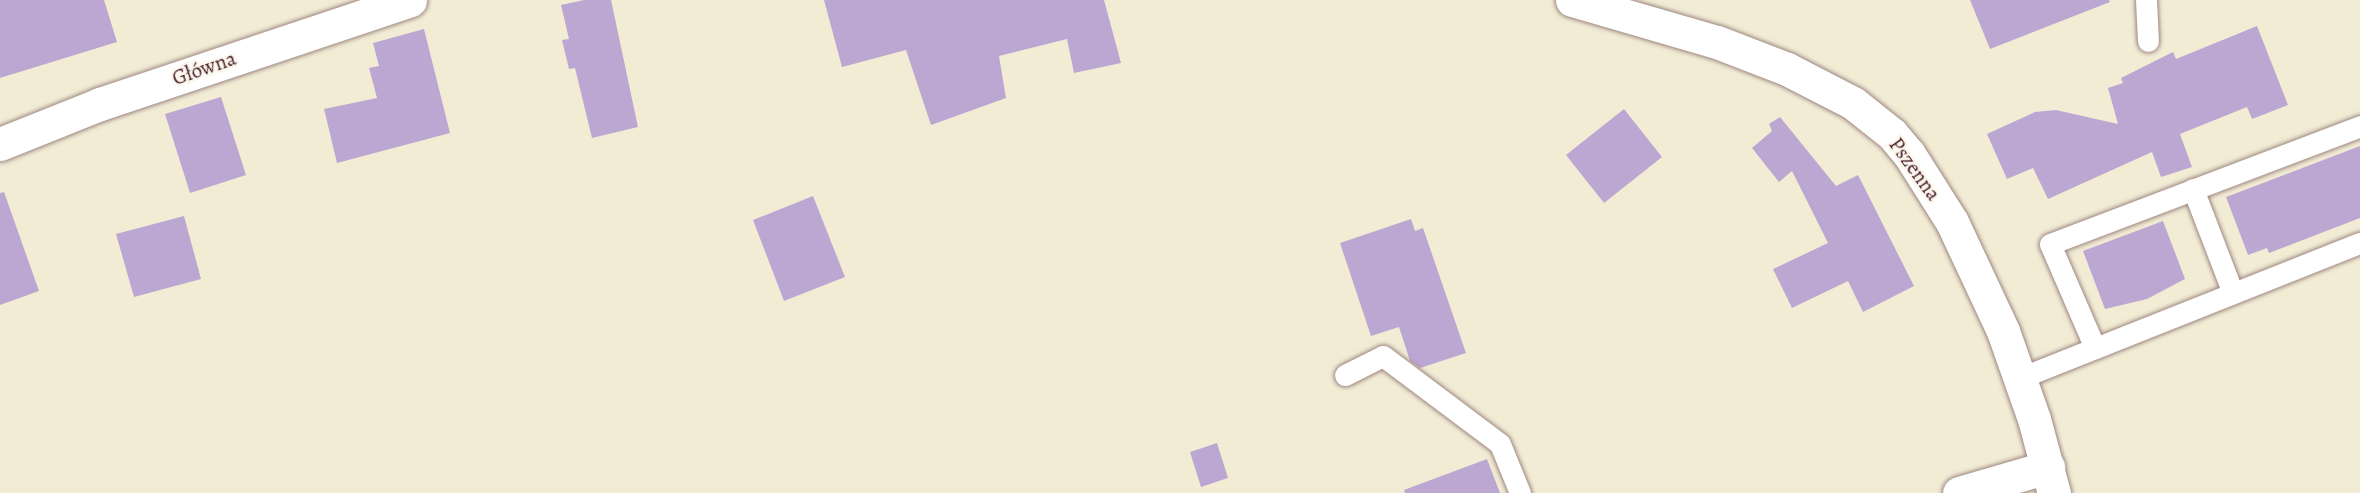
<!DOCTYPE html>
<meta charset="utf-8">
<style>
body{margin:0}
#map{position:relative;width:2360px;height:493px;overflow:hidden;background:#f2ecd5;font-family:Alegreya,serif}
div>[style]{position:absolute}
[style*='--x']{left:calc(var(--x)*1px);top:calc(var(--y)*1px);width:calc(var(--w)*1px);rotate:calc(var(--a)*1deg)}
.building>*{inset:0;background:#bca7d2}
.roads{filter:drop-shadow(0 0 2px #9e8680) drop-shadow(0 0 2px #9e8680)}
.service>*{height:21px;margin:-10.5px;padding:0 10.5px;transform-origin:10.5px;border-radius:10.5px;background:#fff}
.minor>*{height:33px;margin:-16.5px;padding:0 16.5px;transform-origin:16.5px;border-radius:16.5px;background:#fff}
.tertiary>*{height:33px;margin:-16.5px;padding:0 16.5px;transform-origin:16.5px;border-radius:16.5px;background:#fff}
span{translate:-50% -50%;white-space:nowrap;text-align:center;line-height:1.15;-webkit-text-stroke:5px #fbf7ec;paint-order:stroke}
.street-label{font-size:21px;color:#4a1f2b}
</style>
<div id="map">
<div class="building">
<i style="clip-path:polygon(0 0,104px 0,117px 42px,0 78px)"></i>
<i style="clip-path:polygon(584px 0,611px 0,638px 127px,592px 138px,575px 68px,569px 69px,562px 40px,569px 39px,561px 5px)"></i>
<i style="clip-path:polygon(824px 0,1104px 0,1121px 63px,1074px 73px,1067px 39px,999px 56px,1006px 98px,931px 125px,906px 50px,842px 67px)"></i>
<i style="clip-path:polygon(1970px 0,2109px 0,2110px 2px,1990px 49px)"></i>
<i style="clip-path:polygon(2257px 26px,2288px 105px,2252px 119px,2247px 107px,2180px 134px,2192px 167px,2161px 177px,2152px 152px,2048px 199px,2033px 168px,2007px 179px,1987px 134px,2035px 112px,2056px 110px,2118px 124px,2108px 88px,2123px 83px,2121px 78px,2173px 52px,2176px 59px)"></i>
<i style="clip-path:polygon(424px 29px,450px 133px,337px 163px,324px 109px,377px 98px,369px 68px,379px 66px,373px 43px)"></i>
<i style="clip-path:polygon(221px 97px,246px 175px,190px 193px,165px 114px)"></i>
<i style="clip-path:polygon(1624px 109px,1662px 157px,1604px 203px,1566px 155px)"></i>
<i style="clip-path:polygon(1780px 117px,1836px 186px,1858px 175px,1914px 286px,1863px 312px,1848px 281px,1792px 308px,1773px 269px,1828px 243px,1792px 171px,1779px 182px,1752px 148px,1772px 131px,1769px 124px)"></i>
<i style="clip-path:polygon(2360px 146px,2360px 218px,2269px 253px,2267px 248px,2248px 255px,2226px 197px)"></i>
<i style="clip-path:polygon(4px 192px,39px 291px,0 305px,0 193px)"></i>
<i style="clip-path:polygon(813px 196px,845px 277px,784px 301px,753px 220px)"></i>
<i style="clip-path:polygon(184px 216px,201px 279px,134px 297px,116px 234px)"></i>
<i style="clip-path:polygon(1411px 219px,1415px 231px,1423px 228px,1466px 353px,1420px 368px,1410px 361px,1399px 327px,1371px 336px,1340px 243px)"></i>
<i style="clip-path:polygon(2163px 221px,2185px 279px,2147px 299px,2105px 309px,2083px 251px)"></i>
<i style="clip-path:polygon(1217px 443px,1228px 478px,1201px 487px,1190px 452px)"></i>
<i style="clip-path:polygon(1487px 459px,1500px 493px,1405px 493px,1404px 490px)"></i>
</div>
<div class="roads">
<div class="service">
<i style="--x:2146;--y:0;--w:41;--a:87.2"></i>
<i style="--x:2193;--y:189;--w:111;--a:69"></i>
<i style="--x:2095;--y:348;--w:113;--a:-113.4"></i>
<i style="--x:2050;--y:244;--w:332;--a:-20.8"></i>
<i style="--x:1345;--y:375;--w:42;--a:-26.6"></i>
<i style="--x:1383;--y:356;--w:146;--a:36.9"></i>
<i style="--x:1500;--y:444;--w:53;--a:67.8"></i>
<i style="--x:2020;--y:378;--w:366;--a:-21.7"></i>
</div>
<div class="minor">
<i style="--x:0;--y:144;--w:108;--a:-21.8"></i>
<i style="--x:100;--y:104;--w:327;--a:-18.5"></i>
<i style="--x:1959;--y:493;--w:93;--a:-16.3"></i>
</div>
<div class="tertiary">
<i style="--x:1572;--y:0;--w:151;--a:16.2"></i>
<i style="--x:1717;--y:42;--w:75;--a:21.1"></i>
<i style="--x:1787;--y:69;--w:74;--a:27.3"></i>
<i style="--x:1853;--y:103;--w:50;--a:38.5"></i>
<i style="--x:1892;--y:134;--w:26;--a:50"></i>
<i style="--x:1909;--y:154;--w:80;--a:57.7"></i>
<i style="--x:1952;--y:222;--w:120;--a:64.9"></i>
<i style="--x:2003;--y:331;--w:93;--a:70.6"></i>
<i style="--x:2034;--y:419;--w:77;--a:74.9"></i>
</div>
</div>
<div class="street-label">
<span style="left:204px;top:68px;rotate:-19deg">Główna</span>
<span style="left:1915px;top:169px;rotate:54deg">Pszenna</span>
</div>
</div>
